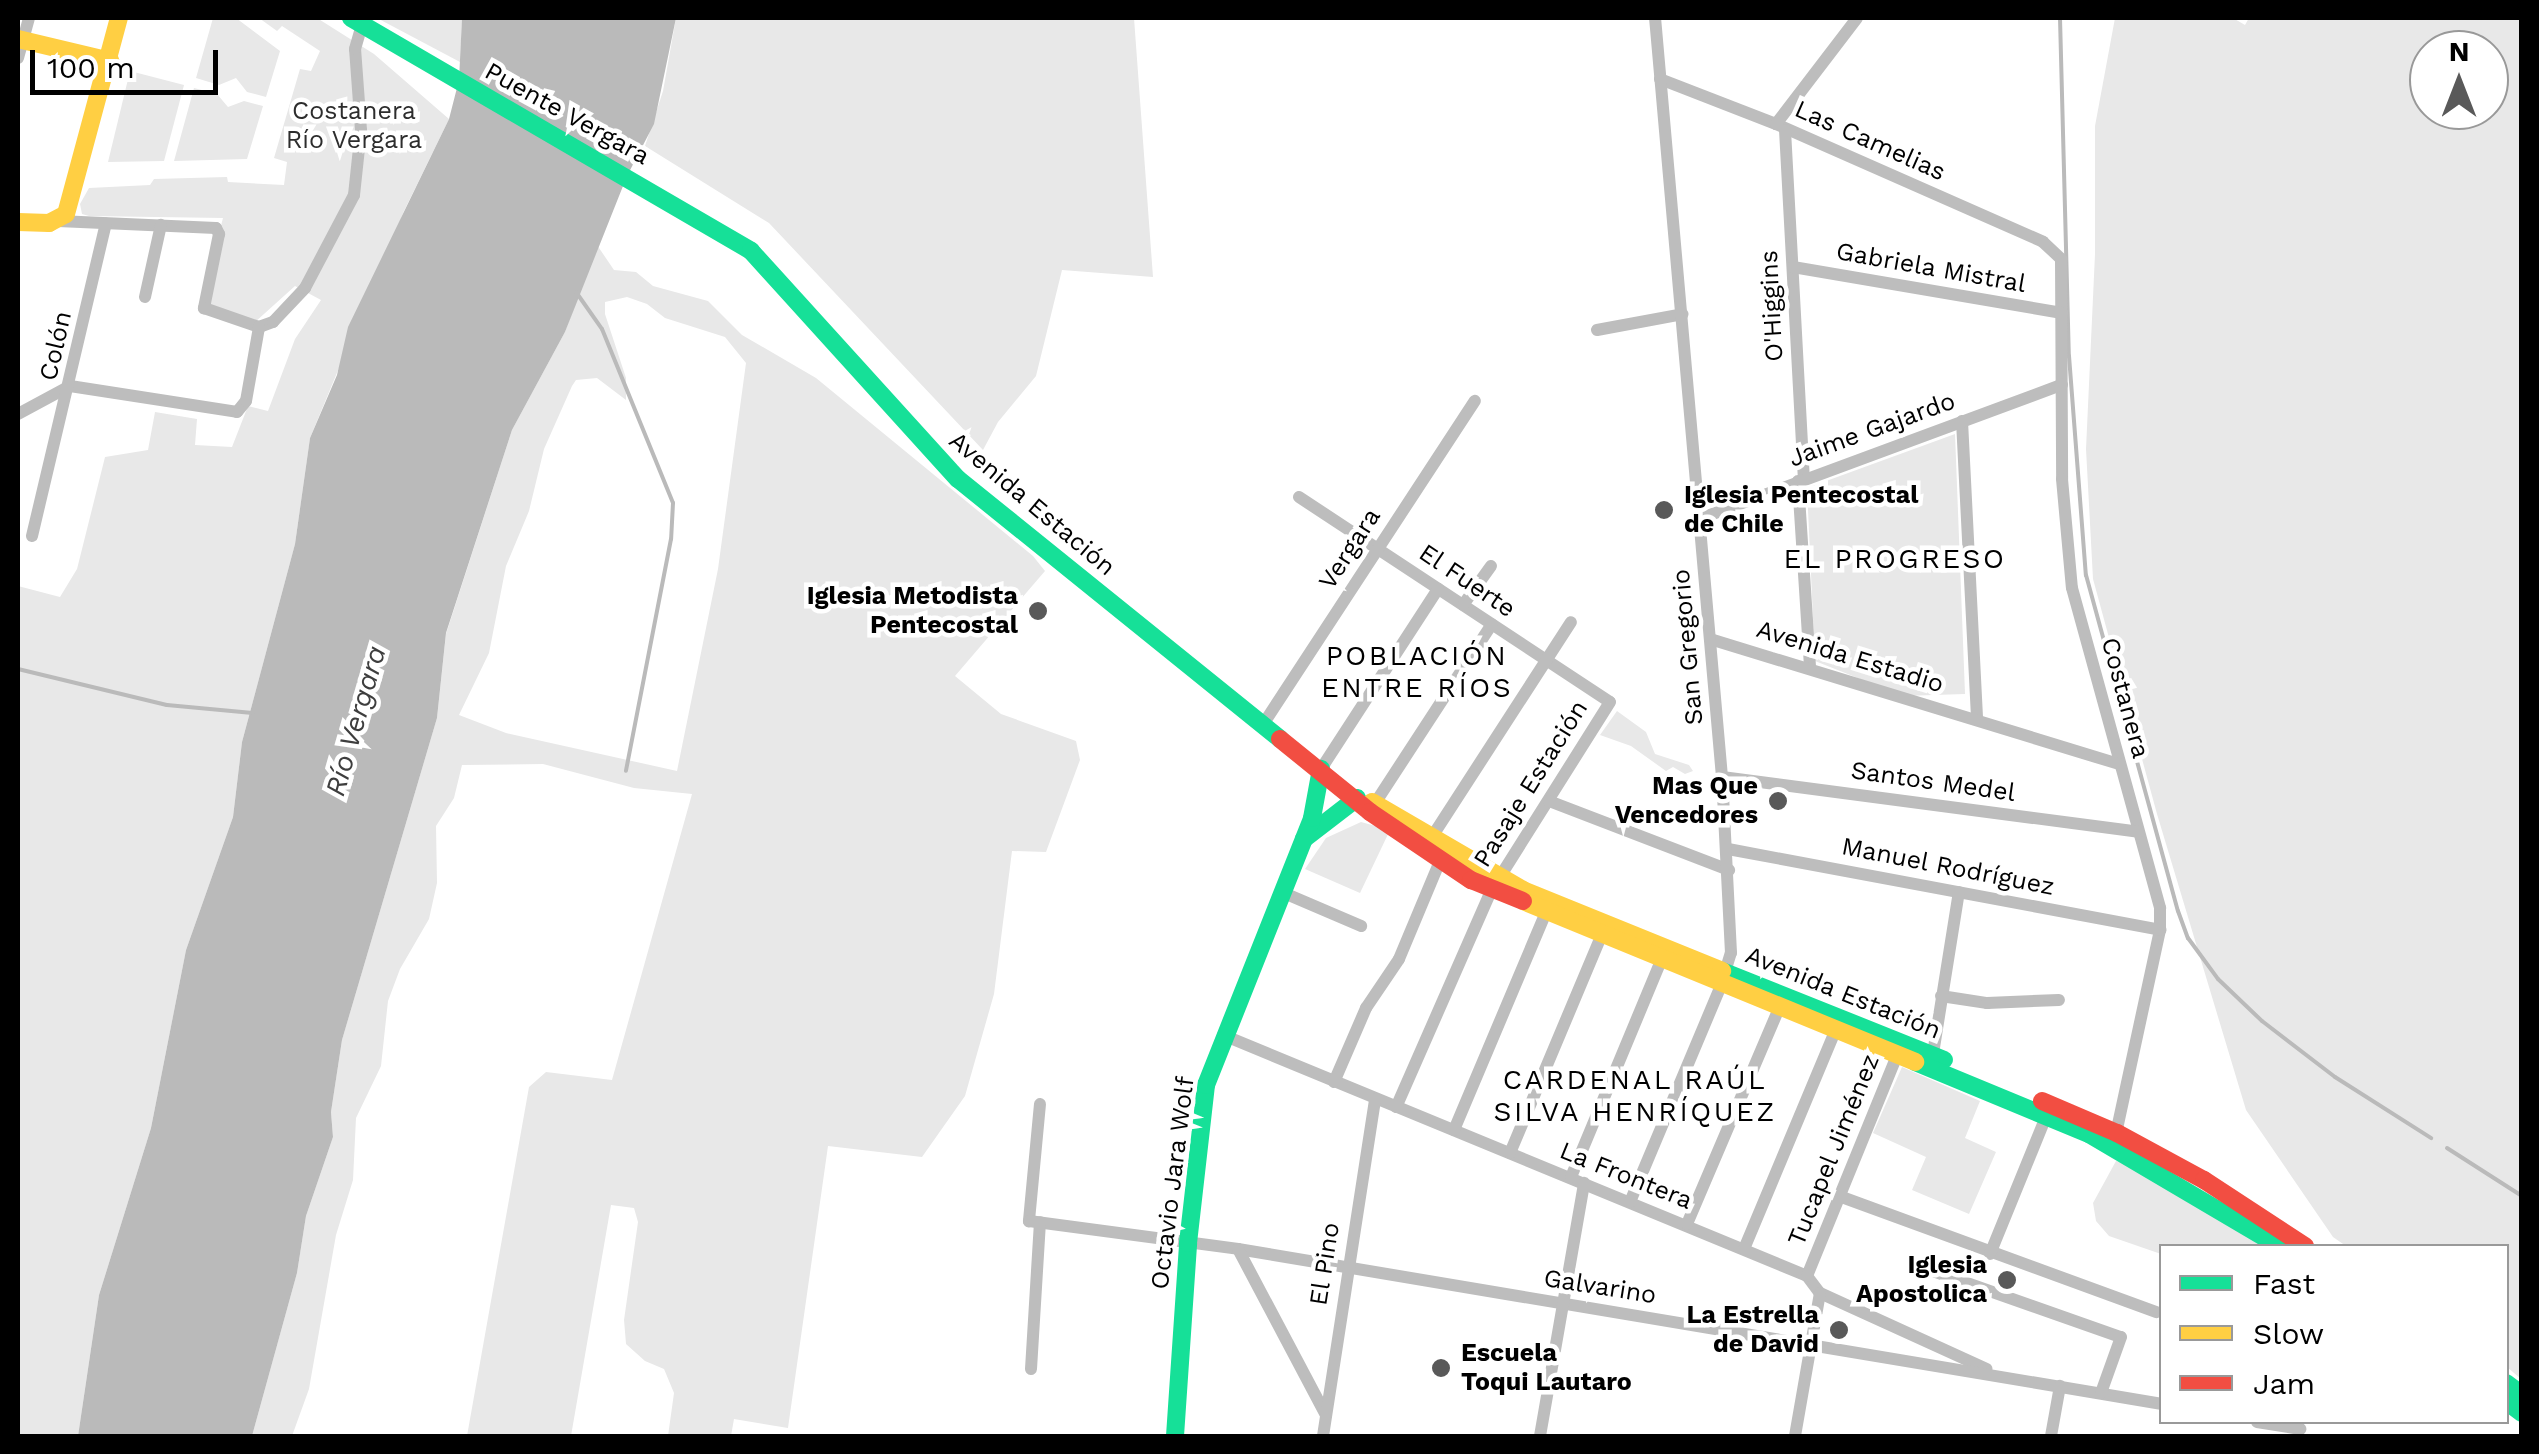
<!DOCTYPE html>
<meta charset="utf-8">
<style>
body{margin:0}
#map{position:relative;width:2539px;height:1454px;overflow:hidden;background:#fff;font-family:"Work Sans",sans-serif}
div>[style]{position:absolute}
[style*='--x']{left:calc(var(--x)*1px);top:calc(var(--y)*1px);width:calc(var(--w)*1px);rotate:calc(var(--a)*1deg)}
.green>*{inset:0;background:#e8e8e8}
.water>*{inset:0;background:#bababa}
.stream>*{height:4px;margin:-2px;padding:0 2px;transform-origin:2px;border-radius:2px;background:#bababa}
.street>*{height:12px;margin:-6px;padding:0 6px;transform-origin:6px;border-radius:6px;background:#bdbdbd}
.fast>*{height:18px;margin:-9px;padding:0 9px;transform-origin:9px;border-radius:9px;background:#16e098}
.slow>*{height:18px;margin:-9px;padding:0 9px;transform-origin:9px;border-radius:9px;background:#ffcf43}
.jam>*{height:18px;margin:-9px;padding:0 9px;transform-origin:9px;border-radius:9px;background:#f24e42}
.dots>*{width:28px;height:28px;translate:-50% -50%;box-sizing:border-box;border:5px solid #fff;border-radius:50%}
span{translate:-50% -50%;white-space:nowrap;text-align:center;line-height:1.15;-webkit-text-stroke:9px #fff;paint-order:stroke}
.park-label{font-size:25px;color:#2d2d2d}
.street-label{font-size:25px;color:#000}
.poi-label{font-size:25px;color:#000;font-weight:700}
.left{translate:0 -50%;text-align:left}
.right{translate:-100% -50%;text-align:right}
.neighbourhood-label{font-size:28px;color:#000;letter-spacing:2.5px}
.water-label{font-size:28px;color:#3e3e3e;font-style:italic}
.frame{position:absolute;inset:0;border:20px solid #000;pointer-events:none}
.legend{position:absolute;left:2159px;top:1244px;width:350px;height:180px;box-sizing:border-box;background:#fff;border:2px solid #999;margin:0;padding:12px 18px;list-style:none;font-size:30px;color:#000}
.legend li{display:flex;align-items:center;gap:20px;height:50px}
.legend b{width:50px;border:2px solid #999}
.north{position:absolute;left:2409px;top:30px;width:100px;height:100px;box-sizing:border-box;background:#fff;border:2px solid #999;border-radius:50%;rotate:0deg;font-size:28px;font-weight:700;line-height:40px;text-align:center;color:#000}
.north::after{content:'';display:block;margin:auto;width:35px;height:45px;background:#595959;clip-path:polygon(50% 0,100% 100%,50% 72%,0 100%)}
.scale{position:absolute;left:30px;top:50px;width:188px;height:45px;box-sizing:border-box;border:5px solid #000;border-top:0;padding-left:12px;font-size:30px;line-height:35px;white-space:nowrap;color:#000;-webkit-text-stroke:8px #fff;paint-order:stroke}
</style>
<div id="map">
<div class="green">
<i style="clip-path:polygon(213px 18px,236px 18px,280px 51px,266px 97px,247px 92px,236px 78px,219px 85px,196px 78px)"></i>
<i style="clip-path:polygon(259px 18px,317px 18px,374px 54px,449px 119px,404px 211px,310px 438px,295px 544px,242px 742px,233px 817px,186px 950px,151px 1128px,99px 1295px,78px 1436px,18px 1436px,18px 586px,60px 597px,77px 569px,105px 457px,148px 450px,155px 412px,197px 419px,195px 445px,232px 447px,248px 406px,268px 411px,295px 339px,321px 300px,295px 286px,254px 323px,209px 308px,205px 287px,223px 218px,89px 216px,82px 214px,80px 204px,89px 188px,150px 185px,154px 179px,227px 177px,228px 182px,284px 185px,287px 162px,274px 158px,300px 69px,311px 71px,320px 51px,282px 26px,277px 31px)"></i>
<i style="clip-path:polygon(377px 18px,462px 18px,460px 62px)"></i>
<i style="clip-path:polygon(676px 18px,1134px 18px,1153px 277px,1062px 270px,1036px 376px,998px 422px,983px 450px,769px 223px,645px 146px,663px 91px)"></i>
<i style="clip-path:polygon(evenodd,2115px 18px,2233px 18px,2245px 25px,2249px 18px,2521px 18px,2521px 1379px,2507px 1367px,2506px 1246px,2346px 1246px,2333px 1237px,2246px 1110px,2157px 814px,2093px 579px,2086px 449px,2095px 254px,2095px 126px,2115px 18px,2429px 50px,2489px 50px,2489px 110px,2429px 110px,2429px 50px)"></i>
<i style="clip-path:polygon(130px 71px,184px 85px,164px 161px,108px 162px)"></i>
<i style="clip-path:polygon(194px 88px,217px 94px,228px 107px,244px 101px,263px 106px,247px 159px,174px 161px)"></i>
<i style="clip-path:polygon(evenodd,597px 245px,614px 270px,636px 272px,653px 286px,708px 301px,742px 335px,816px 378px,1033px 556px,1045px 571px,955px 676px,1001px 714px,1076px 741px,1080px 760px,1046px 852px,1012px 851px,994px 994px,965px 1096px,922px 1157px,828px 1146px,788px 1428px,734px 1419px,731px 1436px,668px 1436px,674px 1393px,664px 1369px,645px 1361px,626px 1344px,624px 1320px,638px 1222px,634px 1208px,611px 1205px,571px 1436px,467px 1436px,529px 1087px,546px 1072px,612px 1080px,692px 794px,634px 788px,543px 764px,462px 765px,454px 798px,436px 826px,437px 883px,429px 919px,400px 969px,388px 1001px,381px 1066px,356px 1118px,353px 1180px,336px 1235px,309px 1389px,292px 1436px,252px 1436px,297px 1273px,306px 1216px,333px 1137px,331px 1112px,342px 1040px,437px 718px,446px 634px,512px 430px,565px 332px,597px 245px,627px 297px,647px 304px,665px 318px,725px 337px,746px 363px,718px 569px,677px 771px,506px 733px,459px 715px,489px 653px,506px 566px,529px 511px,544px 449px,572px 386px,576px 380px,597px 378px,626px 400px,626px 378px,605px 314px,605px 302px,627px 297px)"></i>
<i style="clip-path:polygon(1955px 434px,1965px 694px,1903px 696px,1815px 661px,1807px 488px)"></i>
<i style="clip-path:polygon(1617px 711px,1646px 732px,1655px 754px,1689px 765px,1693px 771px,1685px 774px,1673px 767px,1666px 771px,1631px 746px,1600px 735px)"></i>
<i style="clip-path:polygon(1361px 822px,1390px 830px,1360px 893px,1305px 869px,1326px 838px)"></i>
<i style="clip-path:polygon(1902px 1067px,1980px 1101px,1965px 1138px,1996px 1152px,1969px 1214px,1912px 1190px,1926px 1157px,1873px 1133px)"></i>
<i style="clip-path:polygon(2116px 1161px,2131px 1164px,2272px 1246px,2162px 1246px,2161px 1254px,2109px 1236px,2096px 1221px,2093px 1203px)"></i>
</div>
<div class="water">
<i style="clip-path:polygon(462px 18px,676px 18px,654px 124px,627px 176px,565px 332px,512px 430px,446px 633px,437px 718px,342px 1040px,331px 1112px,333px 1137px,306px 1216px,297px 1273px,252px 1436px,78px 1436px,99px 1295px,151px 1128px,186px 950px,233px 817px,242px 742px,295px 544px,310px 438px,337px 375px,348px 327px,449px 119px,459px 80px)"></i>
</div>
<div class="stream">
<i style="--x:2060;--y:18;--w:338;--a:88.5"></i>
<i style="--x:2069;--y:356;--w:220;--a:85.6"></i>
<i style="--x:2086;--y:575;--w:348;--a:74.7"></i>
<i style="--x:2178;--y:911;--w:29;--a:70"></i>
<i style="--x:2188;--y:938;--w:51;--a:53.8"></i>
<i style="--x:2218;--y:979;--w:61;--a:43.7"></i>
<i style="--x:2262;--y:1021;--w:92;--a:37.5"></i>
<i style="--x:2335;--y:1077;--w:114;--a:32.4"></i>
<i style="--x:576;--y:292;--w:45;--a:54.9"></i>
<i style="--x:602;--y:329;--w:188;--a:67.8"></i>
<i style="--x:673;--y:503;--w:36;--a:93"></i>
<i style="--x:671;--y:539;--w:236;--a:101"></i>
<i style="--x:18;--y:669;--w:153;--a:13.6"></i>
<i style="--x:167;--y:705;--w:86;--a:5.3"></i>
<i style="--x:2447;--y:1148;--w:89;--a:32.6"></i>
</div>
<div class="street">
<i style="--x:18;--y:58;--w:41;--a:-74.6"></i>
<i style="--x:1660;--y:79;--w:124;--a:21.2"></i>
<i style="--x:1776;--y:124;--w:292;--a:23.8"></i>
<i style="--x:2043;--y:242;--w:25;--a:43"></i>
<i style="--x:2061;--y:259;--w:220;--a:89.7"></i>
<i style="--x:2062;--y:479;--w:109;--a:84.8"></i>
<i style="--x:2072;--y:588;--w:332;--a:74.6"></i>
<i style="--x:2160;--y:908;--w:22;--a:90"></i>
<i style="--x:2160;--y:930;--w:213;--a:102.2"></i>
<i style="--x:1776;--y:124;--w:133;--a:-52.6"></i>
<i style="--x:1785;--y:130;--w:350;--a:86.9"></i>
<i style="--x:58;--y:221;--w:158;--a:2.5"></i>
<i style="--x:216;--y:228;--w:7;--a:63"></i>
<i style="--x:219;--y:234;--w:76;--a:101.5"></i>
<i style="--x:204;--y:308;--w:58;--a:19.1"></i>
<i style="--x:1793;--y:267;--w:273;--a:9.7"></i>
<i style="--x:145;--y:297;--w:74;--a:-77.5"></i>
<i style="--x:259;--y:327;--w:15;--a:-20"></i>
<i style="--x:273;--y:322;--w:47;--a:-46.7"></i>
<i style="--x:305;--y:288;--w:105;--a:-62.2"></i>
<i style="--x:354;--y:195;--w:65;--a:-83.9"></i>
<i style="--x:361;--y:130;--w:81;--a:-94.2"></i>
<i style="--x:355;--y:49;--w:26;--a:-74"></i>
<i style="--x:1597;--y:330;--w:87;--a:-10.5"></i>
<i style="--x:18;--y:414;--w:59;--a:-28.3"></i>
<i style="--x:70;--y:386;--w:169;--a:8.8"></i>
<i style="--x:237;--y:412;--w:14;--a:-51"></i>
<i style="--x:246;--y:401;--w:75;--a:-80"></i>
<i style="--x:1962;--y:421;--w:298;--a:87.1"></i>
<i style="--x:1798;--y:481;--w:187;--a:86.3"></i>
<i style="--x:1299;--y:497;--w:372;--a:33.4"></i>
<i style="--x:1610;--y:702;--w:223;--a:122.2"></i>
<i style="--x:1491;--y:891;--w:236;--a:113.7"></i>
<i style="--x:1699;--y:519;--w:387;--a:-20.3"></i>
<i style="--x:32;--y:536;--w:321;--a:-76.7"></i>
<i style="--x:1463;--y:605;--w:48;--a:-54.3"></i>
<i style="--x:1710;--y:639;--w:428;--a:17"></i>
<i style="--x:1264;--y:723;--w:385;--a:-56.8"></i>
<i style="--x:1321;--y:769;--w:215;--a:-57"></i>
<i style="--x:1722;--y:777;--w:420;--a:7.5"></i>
<i style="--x:1549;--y:801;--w:193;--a:21"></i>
<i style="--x:1370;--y:811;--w:223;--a:-56.9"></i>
<i style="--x:1428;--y:843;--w:263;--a:-57.1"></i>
<i style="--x:1728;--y:849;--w:440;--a:10.6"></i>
<i style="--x:1284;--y:893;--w:84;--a:23.2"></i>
<i style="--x:1941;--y:996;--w:47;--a:8.7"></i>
<i style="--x:1987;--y:1003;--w:72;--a:-2.4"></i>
<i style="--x:1223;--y:1035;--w:632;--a:22.42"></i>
<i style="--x:1807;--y:1276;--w:21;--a:53"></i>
<i style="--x:1820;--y:1293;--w:183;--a:24.5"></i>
<i style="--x:1932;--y:1060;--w:170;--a:-80.9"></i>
<i style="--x:1334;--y:1082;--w:81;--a:-66.6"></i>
<i style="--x:1366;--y:1008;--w:59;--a:-56"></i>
<i style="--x:1399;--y:959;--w:106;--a:-67.3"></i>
<i style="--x:1040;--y:1104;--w:118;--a:95.4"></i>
<i style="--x:1029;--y:1221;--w:211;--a:7.6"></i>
<i style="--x:1238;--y:1249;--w:937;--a:9.52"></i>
<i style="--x:1454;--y:1130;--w:233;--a:-67.1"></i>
<i style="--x:1510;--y:1153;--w:234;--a:-67.2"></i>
<i style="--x:1571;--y:1177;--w:245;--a:-67.4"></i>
<i style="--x:1839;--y:1196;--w:338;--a:20.1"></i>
<i style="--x:1630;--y:1202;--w:235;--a:-67.2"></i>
<i style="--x:1721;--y:985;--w:34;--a:-73"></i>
<i style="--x:1731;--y:953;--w:176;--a:-92.9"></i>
<i style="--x:1722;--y:777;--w:762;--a:-95.04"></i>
<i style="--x:1687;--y:1224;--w:235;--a:-66.9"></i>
<i style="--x:1238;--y:1249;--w:188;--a:62.1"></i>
<i style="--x:1744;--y:1249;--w:236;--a:-67.3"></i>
<i style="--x:1990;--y:1254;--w:153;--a:-67.8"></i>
<i style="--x:1916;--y:1265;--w:217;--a:19.4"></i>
<i style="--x:2121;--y:1337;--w:59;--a:109.7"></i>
<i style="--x:1807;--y:1276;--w:243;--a:-67.8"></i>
<i style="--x:1031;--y:1369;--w:147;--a:-86.5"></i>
<i style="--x:2257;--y:1422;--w:44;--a:9.2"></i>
<i style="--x:1323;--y:1436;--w:341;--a:-81.2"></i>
<i style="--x:1540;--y:1436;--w:257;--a:-80.1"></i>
<i style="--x:1795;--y:1436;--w:145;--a:-80.1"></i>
<i style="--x:2051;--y:1436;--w:51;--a:-79.8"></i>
</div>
<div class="fast">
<i style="--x:351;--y:18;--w:463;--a:30.2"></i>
<i style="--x:751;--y:251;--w:308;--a:47.8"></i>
<i style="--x:958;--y:479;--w:414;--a:38.9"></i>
<i style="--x:1304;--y:839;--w:67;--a:-37.7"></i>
<i style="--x:1722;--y:971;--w:239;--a:21.8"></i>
<i style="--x:1915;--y:1062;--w:188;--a:22.5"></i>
<i style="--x:2089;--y:1134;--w:221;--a:30.5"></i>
<i style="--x:2506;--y:1383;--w:20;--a:37"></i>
<i style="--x:2506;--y:1401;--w:20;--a:37"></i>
<i style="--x:1175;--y:1436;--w:193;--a:-86.1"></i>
<i style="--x:1188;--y:1243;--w:159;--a:-83.5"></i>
<i style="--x:1206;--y:1085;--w:287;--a:-68.3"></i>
<i style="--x:1312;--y:818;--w:50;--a:-79.6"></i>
</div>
<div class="slow">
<i style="--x:18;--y:39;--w:95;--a:13.4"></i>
<i style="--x:18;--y:222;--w:31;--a:2"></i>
<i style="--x:49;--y:223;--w:19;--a:-28"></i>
<i style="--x:66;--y:214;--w:203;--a:-74.9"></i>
<i style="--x:1372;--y:802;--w:175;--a:30.2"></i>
<i style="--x:1523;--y:890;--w:215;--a:22.1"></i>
<i style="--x:1523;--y:901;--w:424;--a:22.3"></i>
</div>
<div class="jam">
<i style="--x:1280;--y:739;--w:116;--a:39"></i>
<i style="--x:1370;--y:812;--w:122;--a:34"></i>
<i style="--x:1471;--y:880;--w:56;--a:22"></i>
<i style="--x:2042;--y:1101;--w:82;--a:23.1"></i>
<i style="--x:2117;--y:1133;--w:99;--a:28.4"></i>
<i style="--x:2204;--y:1180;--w:121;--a:33.2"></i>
</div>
<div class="dots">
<i style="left:1664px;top:510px;background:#595959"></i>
<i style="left:1038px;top:611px;background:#595959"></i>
<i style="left:1778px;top:801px;background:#595959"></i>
<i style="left:2007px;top:1280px;background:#595959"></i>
<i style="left:1839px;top:1330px;background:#595959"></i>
<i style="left:1441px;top:1368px;background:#595959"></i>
</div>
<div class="park-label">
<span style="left:354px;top:126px">Costanera<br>Río Vergara</span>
</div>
<div class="street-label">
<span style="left:567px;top:114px;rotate:29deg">Puente Vergara</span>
<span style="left:1870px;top:141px;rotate:24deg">Las Camelias</span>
<span style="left:1931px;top:268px;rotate:10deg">Gabriela Mistral</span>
<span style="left:1772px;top:306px;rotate:-93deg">O'Higgins</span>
<span style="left:56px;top:346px;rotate:-77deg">Colón</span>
<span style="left:1872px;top:430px;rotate:-20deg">Jaime Gajardo</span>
<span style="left:1032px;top:504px;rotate:40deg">Avenida Estación</span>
<span style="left:1350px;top:549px;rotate:-57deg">Vergara</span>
<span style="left:1467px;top:581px;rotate:34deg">El Fuerte</span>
<span style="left:1688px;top:647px;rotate:-95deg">San Gregorio</span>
<span style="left:1850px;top:657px;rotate:17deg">Avenida Estadio</span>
<span style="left:2125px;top:698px;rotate:75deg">Costanera</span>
<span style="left:1933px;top:782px;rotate:8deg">Santos Medel</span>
<span style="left:1531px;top:784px;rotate:-58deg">Pasaje Estación</span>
<span style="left:1948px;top:867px;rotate:11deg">Manuel Rodríguez</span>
<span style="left:1843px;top:993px;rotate:22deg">Avenida Estación</span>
<span style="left:1834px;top:1150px;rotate:-68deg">Tucapel Jiménez</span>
<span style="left:1626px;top:1176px;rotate:22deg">La Frontera</span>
<span style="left:1173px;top:1183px;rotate:-83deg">Octavio Jara Wolf</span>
<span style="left:1325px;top:1264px;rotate:-81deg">El Pino</span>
<span style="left:1600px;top:1287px;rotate:9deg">Galvarino</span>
</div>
<div class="poi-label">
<span class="left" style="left:1684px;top:510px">Iglesia Pentecostal<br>de Chile</span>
<span class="right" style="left:1018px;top:611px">Iglesia Metodista<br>Pentecostal</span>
<span class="right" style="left:1758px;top:801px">Mas Que<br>Vencedores</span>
<span class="right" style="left:1987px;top:1280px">Iglesia<br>Apostolica</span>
<span class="right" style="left:1819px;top:1330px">La Estrella<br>de David</span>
<span class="left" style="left:1461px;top:1368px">Escuela<br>Toqui Lautaro</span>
</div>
<div class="neighbourhood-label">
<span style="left:1895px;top:559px">EL PROGRESO</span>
<span style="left:1417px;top:672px">POBLACIÓN<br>ENTRE RÍOS</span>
<span style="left:1635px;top:1096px">CARDENAL RAÚL<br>SILVA HENRÍQUEZ</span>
</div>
<div class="water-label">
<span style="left:356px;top:721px;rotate:-74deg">Río Vergara</span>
</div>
<div class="frame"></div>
<ul class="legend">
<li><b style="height:12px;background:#16e098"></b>Fast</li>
<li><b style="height:12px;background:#ffcf43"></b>Slow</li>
<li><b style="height:12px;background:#f24e42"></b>Jam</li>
</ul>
<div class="north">N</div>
<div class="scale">100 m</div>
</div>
